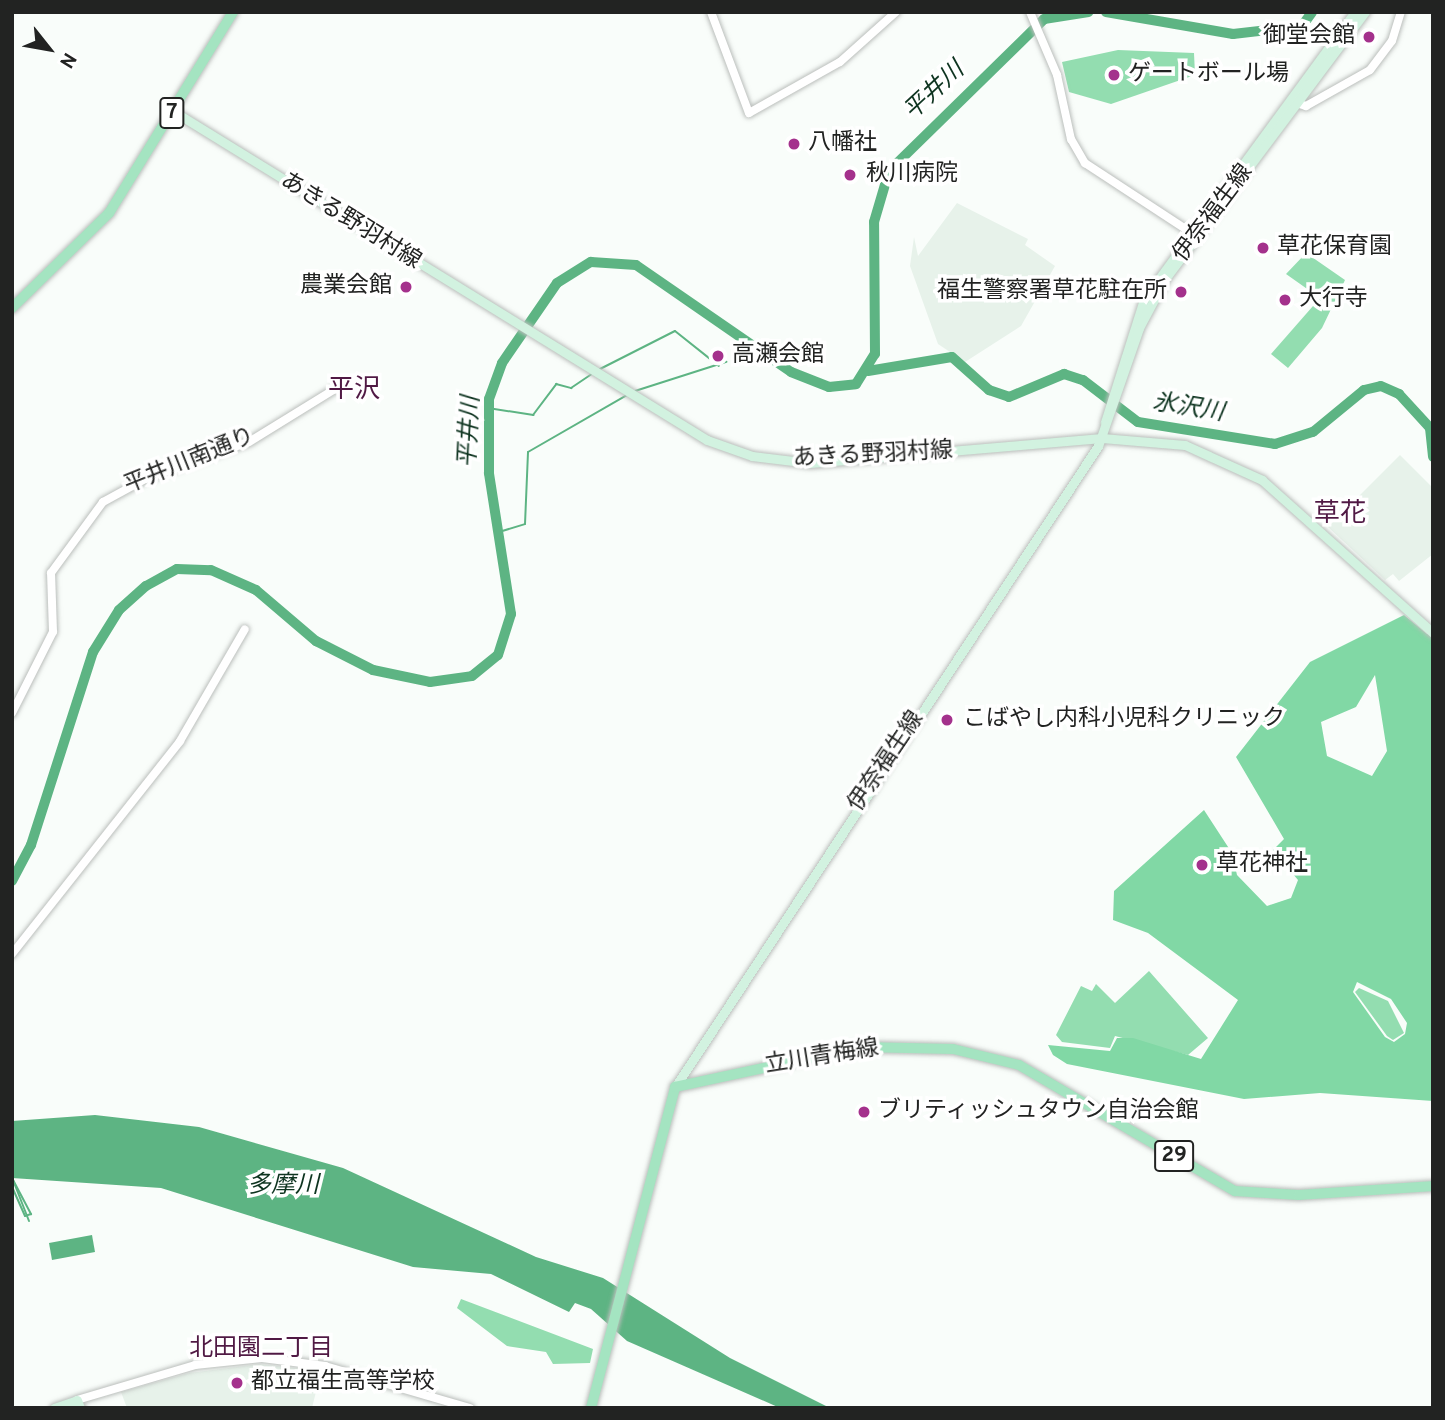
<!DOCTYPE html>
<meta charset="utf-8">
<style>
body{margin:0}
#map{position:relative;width:1445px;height:1420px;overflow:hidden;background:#f9fdfa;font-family:Overpass,"Noto Sans JP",sans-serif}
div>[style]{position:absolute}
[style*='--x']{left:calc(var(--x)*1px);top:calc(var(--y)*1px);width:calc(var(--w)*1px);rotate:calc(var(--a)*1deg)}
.built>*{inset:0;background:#e7f2ea}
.green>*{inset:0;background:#93ddb0}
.forest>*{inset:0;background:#81d8a5}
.water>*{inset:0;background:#5db483}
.stream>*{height:2px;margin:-1px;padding:0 1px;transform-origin:1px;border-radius:1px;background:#5db483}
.river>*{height:10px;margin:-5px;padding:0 5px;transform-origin:5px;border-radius:5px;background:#5db483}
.roads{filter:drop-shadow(0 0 2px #bbbfbc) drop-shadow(0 0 2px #bbbfbc)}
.tertiary>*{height:8px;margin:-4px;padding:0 4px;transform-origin:4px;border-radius:4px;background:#fff}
.secondary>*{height:9px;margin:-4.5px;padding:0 4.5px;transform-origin:4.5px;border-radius:4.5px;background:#d2f2e0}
.primary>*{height:10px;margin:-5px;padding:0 5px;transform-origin:5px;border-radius:5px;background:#a4e4c1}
.dots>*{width:19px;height:19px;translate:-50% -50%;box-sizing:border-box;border:4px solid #fff;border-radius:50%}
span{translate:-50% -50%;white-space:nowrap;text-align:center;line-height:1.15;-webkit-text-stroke:7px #fff;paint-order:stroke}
.shield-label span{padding:2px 5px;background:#fff;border:2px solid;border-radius:5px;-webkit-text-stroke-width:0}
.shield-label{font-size:21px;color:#222322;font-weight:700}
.poi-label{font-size:23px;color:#222322}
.right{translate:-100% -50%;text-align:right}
.left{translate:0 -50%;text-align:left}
.street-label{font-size:23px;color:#222322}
.water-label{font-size:24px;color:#0e3420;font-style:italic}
.neighbourhood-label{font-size:24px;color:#501944}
.quarter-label{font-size:26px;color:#501944}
.frame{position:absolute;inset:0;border:14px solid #222322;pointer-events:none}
.north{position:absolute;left:14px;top:14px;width:70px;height:70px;-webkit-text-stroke:5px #fff;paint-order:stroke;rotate:121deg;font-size:19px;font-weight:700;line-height:28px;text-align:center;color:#222322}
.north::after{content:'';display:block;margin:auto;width:24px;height:32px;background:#222322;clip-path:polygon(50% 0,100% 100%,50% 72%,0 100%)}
</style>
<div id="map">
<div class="built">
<i style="clip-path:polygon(957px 203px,1028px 239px,1025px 245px,1055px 266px,1021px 326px,965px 362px,938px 344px,910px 266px,914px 237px,918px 256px)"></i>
<i style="clip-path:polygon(1400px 455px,1433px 488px,1433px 554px,1399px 581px,1393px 574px,1385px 580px,1328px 527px)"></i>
<i style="clip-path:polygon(259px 1364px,321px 1371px,312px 1408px,127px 1408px,121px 1392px,189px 1373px)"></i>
</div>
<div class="green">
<i style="clip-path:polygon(1118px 50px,1194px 53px,1195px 75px,1111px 104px,1069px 92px,1062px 62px)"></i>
<i style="clip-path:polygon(1306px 253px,1345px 280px,1322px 328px,1288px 368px,1271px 354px,1320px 298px,1286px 274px)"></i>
<i style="clip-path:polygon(1149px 971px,1208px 1038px,1188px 1055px,1115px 1036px,1110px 1048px,1062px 1042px,1056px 1035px,1081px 986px,1092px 991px,1096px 984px,1115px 1003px)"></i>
<i style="clip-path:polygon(1359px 988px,1388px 1001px,1404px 1033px,1393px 1040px,1387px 1036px,1355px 992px)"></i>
<i style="clip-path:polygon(461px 1299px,593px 1349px,590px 1363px,553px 1364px,546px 1352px,507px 1346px,457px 1308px)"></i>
</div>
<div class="forest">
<i style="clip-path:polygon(evenodd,1404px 615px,1427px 634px,1433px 630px,1433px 1101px,1320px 1093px,1244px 1099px,1067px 1064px,1053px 1055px,1048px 1045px,1110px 1051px,1117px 1038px,1133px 1038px,1201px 1059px,1238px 1000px,1148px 933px,1113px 920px,1114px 891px,1204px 810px,1232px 853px,1237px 875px,1267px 906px,1291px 898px,1298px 880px,1273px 850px,1284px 839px,1236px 757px,1310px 662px,1404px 615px,1375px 675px,1387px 751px,1372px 776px,1327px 756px,1321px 722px,1356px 707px,1375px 675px,1404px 615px,1357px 982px,1391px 999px,1407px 1023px,1405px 1034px,1394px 1042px,1385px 1037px,1353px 992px,1357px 982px)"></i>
</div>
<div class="water">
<i style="clip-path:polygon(95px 1115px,199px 1127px,343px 1168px,536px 1257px,603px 1278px,730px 1358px,830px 1408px,780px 1408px,627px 1341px,591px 1309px,575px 1303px,569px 1312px,491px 1274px,413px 1267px,161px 1188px,12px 1178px,12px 1121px)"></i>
<i style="clip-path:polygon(92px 1235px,95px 1252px,52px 1260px,49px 1243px)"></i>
</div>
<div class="stream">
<i style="--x:600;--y:369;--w:84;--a:-26.9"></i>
<i style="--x:675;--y:331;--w:56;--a:38.5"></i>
<i style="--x:635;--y:391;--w:96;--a:-17.7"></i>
<i style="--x:488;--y:408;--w:46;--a:8.8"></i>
<i style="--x:533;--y:415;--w:39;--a:-53"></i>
<i style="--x:556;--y:384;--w:16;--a:15"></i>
<i style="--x:571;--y:388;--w:25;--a:-34"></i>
<i style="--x:499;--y:532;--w:27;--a:-17"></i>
<i style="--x:525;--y:524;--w:72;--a:-87.6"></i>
<i style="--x:528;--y:452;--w:114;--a:-29.9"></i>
<i style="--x:12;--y:1178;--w:41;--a:62.2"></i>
<i style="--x:31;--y:1214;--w:6;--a:162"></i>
<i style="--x:25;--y:1216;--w:32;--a:-114"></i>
<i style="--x:13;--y:1180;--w:44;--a:68.7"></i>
</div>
<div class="river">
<i style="--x:1106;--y:12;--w:129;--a:9.8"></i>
<i style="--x:1233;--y:34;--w:69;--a:-6.6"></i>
<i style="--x:1302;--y:26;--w:17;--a:-54"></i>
<i style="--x:868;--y:371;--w:85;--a:-9.5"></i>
<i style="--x:952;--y:357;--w:50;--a:41.7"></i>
<i style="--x:989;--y:390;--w:21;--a:19"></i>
<i style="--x:1009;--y:397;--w:60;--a:-22.7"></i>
<i style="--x:1064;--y:374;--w:20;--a:18"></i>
<i style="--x:1083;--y:380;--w:69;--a:37.4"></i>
<i style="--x:1138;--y:422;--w:139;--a:9.1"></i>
<i style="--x:1275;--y:444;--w:40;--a:-18"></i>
<i style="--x:1313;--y:432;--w:66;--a:-39.5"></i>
<i style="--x:1364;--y:390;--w:17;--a:-13"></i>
<i style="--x:1381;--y:386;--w:20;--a:24"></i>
<i style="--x:1399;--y:394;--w:46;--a:47.6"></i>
<i style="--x:1430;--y:428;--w:29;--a:84"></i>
<i style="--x:12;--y:881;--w:41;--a:-62.2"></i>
<i style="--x:31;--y:845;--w:203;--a:-72.2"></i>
<i style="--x:93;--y:652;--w:49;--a:-58.2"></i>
<i style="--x:119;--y:610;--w:36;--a:-42"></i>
<i style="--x:146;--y:586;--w:35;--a:-29"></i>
<i style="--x:177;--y:569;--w:34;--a:2"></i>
<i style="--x:211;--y:570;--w:49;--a:24"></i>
<i style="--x:256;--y:590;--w:79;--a:40.4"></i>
<i style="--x:316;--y:641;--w:64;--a:27"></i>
<i style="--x:373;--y:670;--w:58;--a:11.9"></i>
<i style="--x:430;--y:682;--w:42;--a:-8.1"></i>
<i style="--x:472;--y:676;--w:33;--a:-39"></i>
<i style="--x:498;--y:655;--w:43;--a:-72.4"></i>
<i style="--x:511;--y:614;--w:143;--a:-98.9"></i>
<i style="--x:489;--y:473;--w:74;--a:-90"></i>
<i style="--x:489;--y:399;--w:38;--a:-70"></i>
<i style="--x:502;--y:363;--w:97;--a:-55.5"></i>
<i style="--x:557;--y:283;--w:40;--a:-32"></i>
<i style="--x:591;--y:262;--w:45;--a:3.8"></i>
<i style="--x:636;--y:265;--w:188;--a:34.6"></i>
<i style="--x:791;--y:372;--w:41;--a:21.5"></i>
<i style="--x:829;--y:387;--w:27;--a:-6"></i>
<i style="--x:856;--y:384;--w:36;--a:-58"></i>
<i style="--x:875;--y:354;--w:132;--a:-90.4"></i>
<i style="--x:874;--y:222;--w:53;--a:-73.6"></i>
<i style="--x:889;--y:171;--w:217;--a:-44.4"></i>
<i style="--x:1044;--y:19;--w:45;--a:-9"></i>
</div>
<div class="roads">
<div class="tertiary">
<i style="--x:711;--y:12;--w:108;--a:69.4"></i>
<i style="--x:749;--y:113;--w:104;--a:-29.3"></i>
<i style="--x:840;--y:62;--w:75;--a:-41.8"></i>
<i style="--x:1030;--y:12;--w:69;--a:66.8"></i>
<i style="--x:1057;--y:75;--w:66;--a:77.7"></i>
<i style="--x:1071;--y:139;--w:28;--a:60"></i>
<i style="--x:1085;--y:163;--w:133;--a:33.3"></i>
<i style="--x:1293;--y:102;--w:14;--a:17"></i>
<i style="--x:1306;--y:106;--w:73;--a:-29.4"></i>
<i style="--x:1370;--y:70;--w:36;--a:-53"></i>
<i style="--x:1392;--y:41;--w:30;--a:-73"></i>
<i style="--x:12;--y:713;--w:91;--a:-63.2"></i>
<i style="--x:53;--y:632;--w:59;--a:-91.9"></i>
<i style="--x:51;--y:573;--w:88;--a:-53.8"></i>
<i style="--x:103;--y:502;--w:48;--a:-28.7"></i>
<i style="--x:145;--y:479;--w:110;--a:-19.6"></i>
<i style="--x:249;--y:442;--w:105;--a:-31.7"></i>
<i style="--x:12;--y:954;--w:271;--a:-51.7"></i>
<i style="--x:180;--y:741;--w:129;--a:-59.9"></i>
<i style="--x:77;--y:1400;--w:123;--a:-16.5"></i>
<i style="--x:195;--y:1365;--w:67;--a:-6"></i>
<i style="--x:262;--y:1358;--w:64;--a:7.2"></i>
<i style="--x:325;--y:1366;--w:151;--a:16.2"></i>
</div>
<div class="secondary">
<i style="--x:173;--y:111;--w:627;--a:31.64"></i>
<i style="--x:707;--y:440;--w:48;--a:19.6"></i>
<i style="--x:752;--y:456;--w:58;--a:6.9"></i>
<i style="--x:810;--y:463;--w:293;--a:-4.9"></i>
<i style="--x:1102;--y:438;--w:83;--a:4.8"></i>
<i style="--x:1185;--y:445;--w:85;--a:24.4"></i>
<i style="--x:1262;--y:480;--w:229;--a:41.8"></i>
<i style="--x:1105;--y:422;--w:129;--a:-72.4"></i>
<i style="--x:1144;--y:299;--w:356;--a:-53.7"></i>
<i style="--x:675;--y:1087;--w:768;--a:-56.58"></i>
<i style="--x:1098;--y:446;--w:125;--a:-70.8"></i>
<i style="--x:1139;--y:328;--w:55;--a:-62"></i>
<i style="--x:1165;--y:279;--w:334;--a:-53.2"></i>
<i style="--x:54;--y:1408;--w:24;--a:-19"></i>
<i style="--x:77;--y:1400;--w:9;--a:69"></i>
</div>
<div class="primary">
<i style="--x:12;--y:308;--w:136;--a:-44.4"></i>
<i style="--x:109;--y:213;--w:236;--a:-58.3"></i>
<i style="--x:591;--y:1408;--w:332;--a:-75.3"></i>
<i style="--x:675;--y:1087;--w:190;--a:-12.1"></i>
<i style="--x:861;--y:1047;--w:92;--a:1.2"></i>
<i style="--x:953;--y:1049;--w:68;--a:13.6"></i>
<i style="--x:1019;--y:1065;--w:250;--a:30.3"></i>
<i style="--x:1235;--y:1191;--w:64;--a:3.6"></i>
<i style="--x:1299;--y:1195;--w:134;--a:-3.8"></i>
</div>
</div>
<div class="dots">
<i style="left:1369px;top:37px;background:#a4318c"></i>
<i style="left:1114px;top:75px;background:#a4318c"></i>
<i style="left:794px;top:144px;background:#a4318c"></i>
<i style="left:850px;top:175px;background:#a4318c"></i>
<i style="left:1263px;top:248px;background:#a4318c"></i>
<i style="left:406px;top:287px;background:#a4318c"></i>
<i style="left:1181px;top:292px;background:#a4318c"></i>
<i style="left:1285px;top:300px;background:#a4318c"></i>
<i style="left:718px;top:356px;background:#a4318c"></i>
<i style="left:947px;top:720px;background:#a4318c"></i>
<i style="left:1202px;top:865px;background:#a4318c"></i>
<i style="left:864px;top:1112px;background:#a4318c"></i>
<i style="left:237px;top:1383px;background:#a4318c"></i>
</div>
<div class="shield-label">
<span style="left:172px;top:113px">7</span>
<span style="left:1174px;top:1156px">29</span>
</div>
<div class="poi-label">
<span class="right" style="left:1355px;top:37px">御堂会館</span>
<span class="left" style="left:1128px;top:75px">ゲートボール場</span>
<span class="left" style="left:808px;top:144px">八幡社</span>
<span class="left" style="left:866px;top:175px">秋川病院</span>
<span class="left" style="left:1277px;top:248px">草花保育園</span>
<span class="right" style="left:392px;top:287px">農業会館</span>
<span class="right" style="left:1167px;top:292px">福生警察署草花駐在所</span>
<span class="left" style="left:1299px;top:300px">大行寺</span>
<span class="left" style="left:732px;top:356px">高瀬会館</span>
<span class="left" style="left:963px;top:720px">こばやし内科小児科クリニック</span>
<span class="left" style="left:1216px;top:865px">草花神社</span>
<span class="left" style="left:878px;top:1112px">ブリティッシュタウン自治会館</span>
<span class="left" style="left:251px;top:1383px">都立福生高等学校</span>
</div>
<div class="street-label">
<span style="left:1214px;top:214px;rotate:-53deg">伊奈福生線</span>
<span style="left:350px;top:222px;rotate:32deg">あきる野羽村線</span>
<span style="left:873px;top:456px;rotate:-3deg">あきる野羽村線</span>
<span style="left:190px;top:462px;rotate:-22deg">平井川南通り</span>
<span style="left:887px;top:762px;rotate:-56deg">伊奈福生線</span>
<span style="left:822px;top:1058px;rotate:-9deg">立川青梅線</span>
</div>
<div class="water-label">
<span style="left:935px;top:92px;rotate:-43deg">平井川</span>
<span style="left:1188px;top:409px;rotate:9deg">氷沢川</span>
<span style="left:471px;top:432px;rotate:-87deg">平井川</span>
<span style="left:283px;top:1187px">多摩川</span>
</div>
<div class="neighbourhood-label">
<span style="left:261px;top:1350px">北田園二丁目</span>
</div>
<div class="quarter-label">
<span style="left:354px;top:391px">平沢</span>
<span style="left:1340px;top:515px">草花</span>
</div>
<div class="frame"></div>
<div class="north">N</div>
</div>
